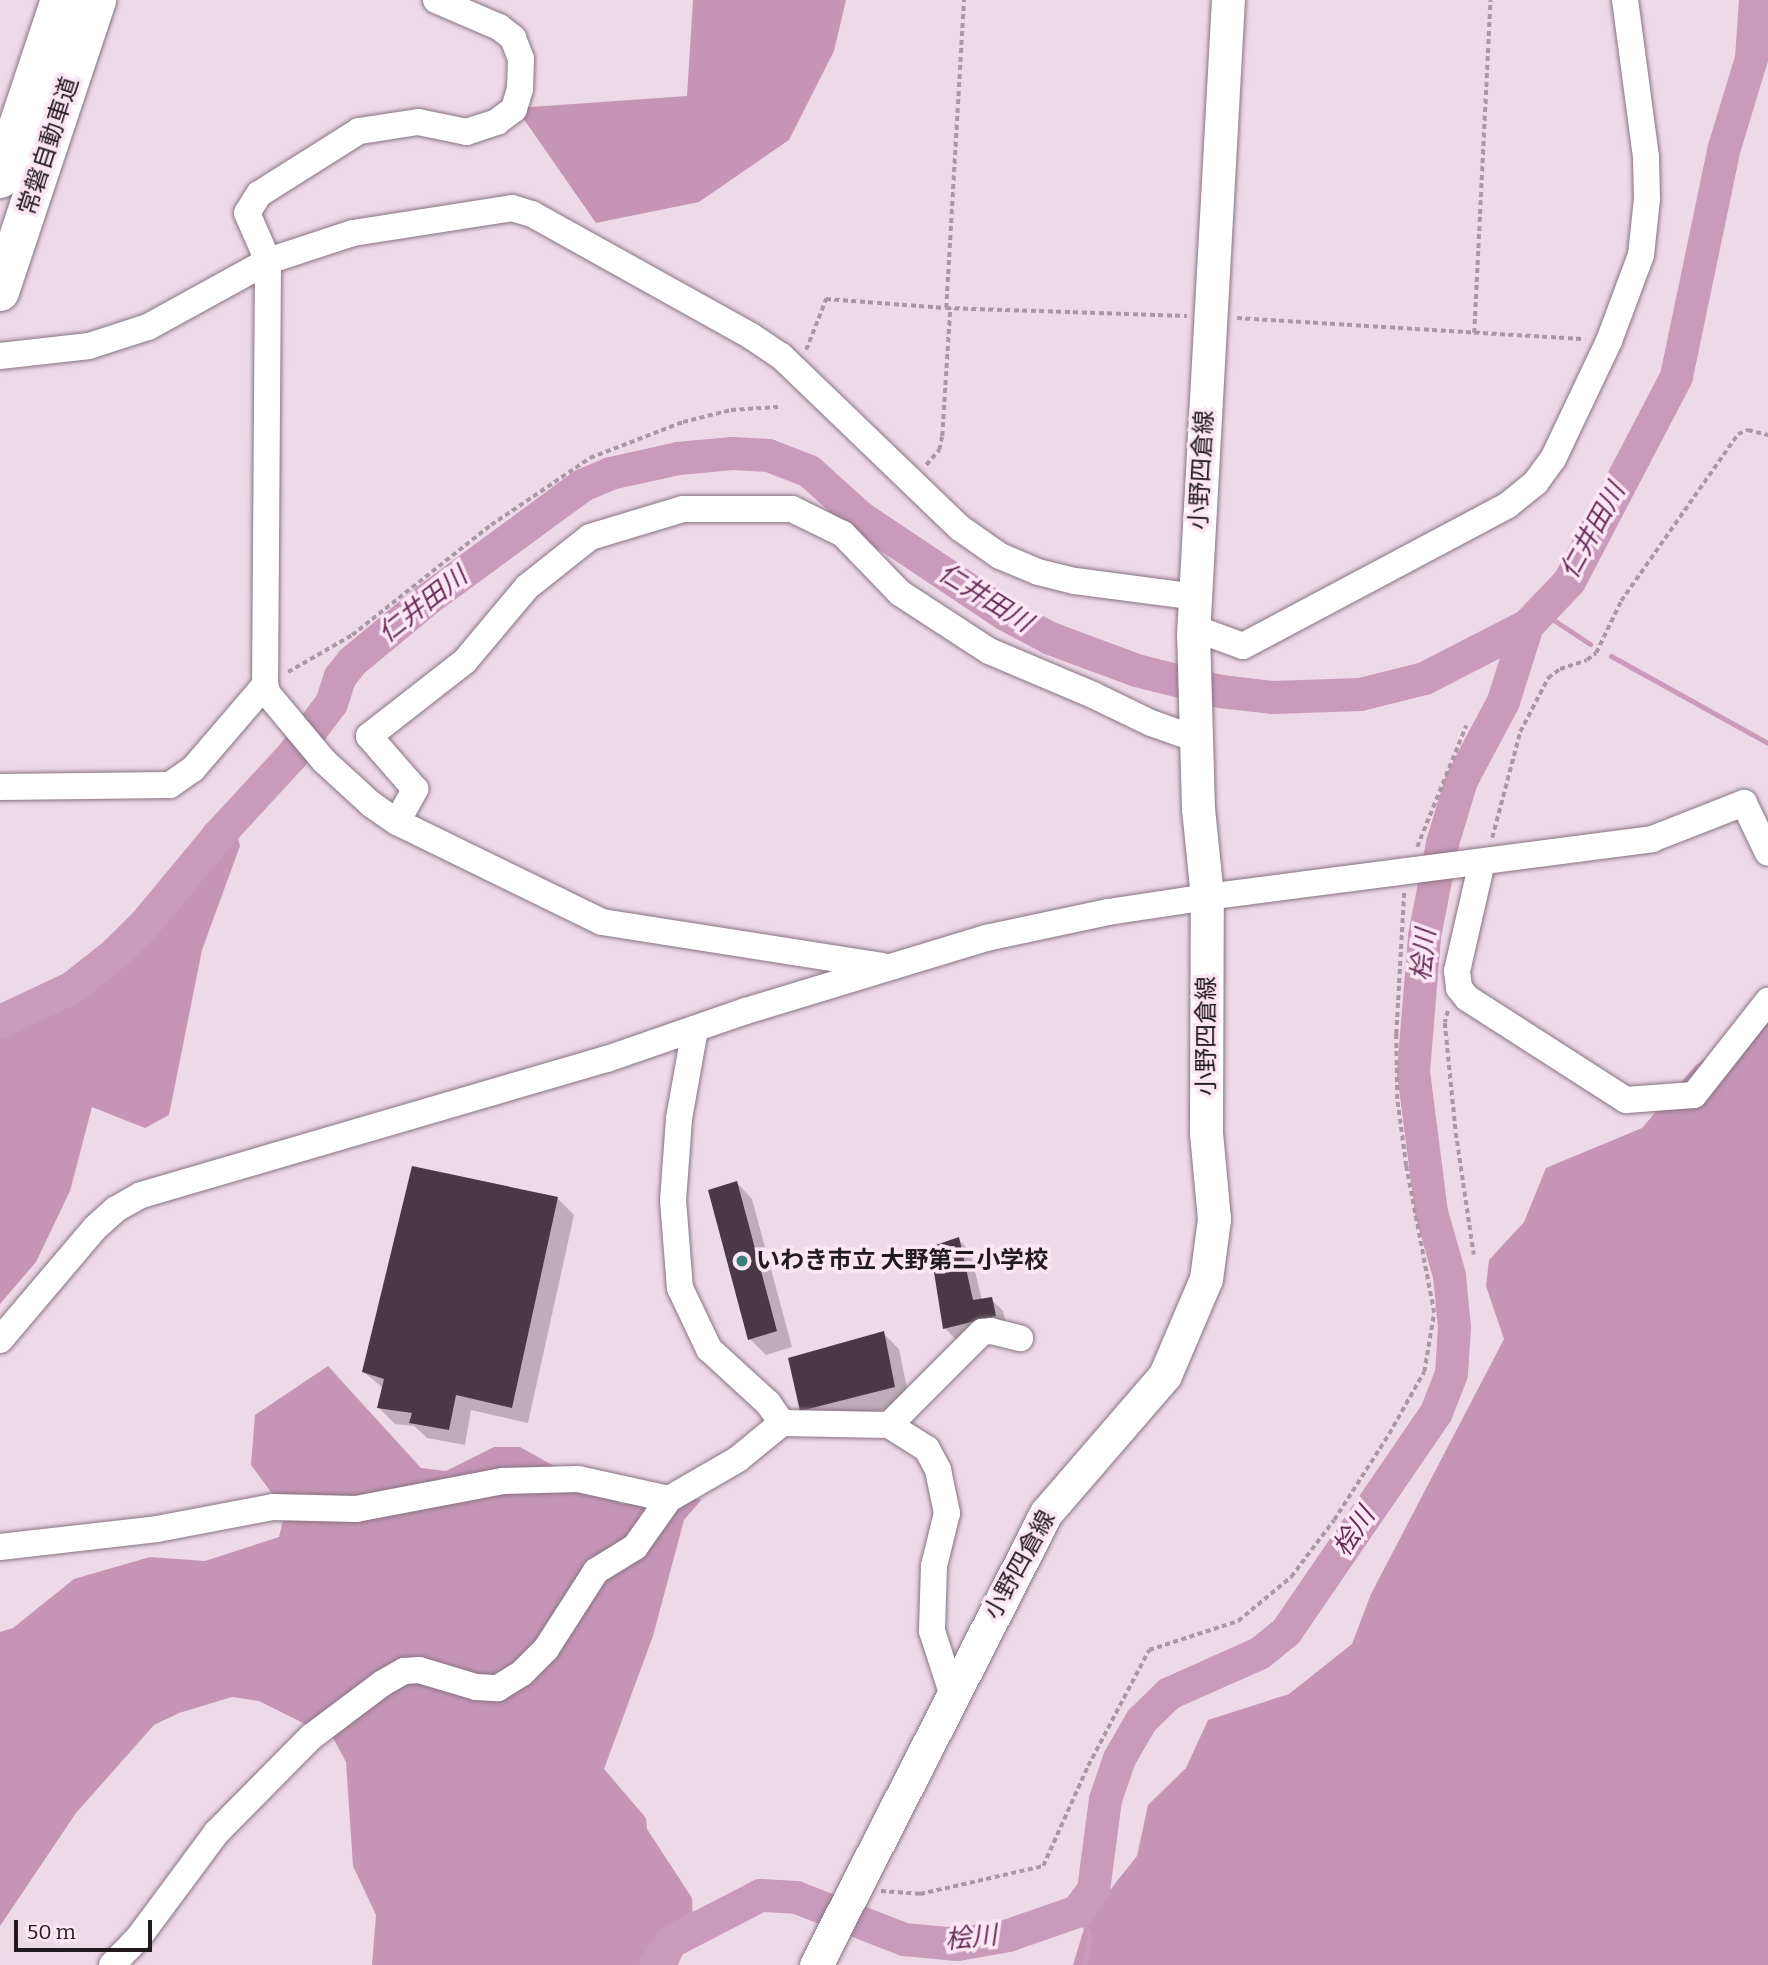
<!DOCTYPE html>
<meta charset="utf-8">
<style>
body{margin:0}
#map{position:relative;width:1768px;height:1965px;overflow:hidden;background:#eed9e7;font-family:Bitter,"Noto Sans JP",serif}
div>[style]{position:absolute}
[style*='--x']{left:calc(var(--x)*1px);top:calc(var(--y)*1px);width:calc(var(--w)*1px);rotate:calc(var(--a)*1deg)}
.forest>*{inset:0;background:#c695b6}
.shadow>*{inset:0;background:#0003}
.stream>*{height:5px;margin:-2.5px;padding:0 2.5px;transform-origin:2.5px;border-radius:2.5px;background:#ca9aba}
.river>*{height:33px;margin:-16.5px;padding:0 16.5px;transform-origin:16.5px;border-radius:16.5px;background:#ca9aba}
.building>*{inset:0;background:#493944}
.path>*{height:3.5px;margin-top:-1.75px;transform-origin:0;background:repeating-linear-gradient(90deg,#a998a3 0 5px,transparent 0 8.5px)}
.roads{filter:drop-shadow(0 0 2px #877481) drop-shadow(0 0 2px #877481)}
.minor>*{height:26px;margin:-13px;padding:0 13px;transform-origin:13px;border-radius:13px;background:#fff}
.major>*{height:33px;margin:-16.5px;padding:0 16.5px;transform-origin:16.5px;border-radius:16.5px;background:#fff}
.highway>*{height:38px;margin:-19px;padding:0 19px;transform-origin:19px;border-radius:19px;background:#fff}
.dots>*{width:19px;height:19px;translate:-50% -50%;box-sizing:border-box;border:4px solid #fce6f4;border-radius:50%}
span{translate:-50% -50%;white-space:nowrap;text-align:center;line-height:1.15;-webkit-text-stroke:7px #fce6f4;paint-order:stroke}
.street-label{font-size:24px;color:#221a1f}
.poi-label{font-size:24px;color:#221a1f;font-weight:700}
.left{translate:0 -50%;text-align:left}
.water-label{font-size:26px;color:#672c57;font-style:italic}
.scale{position:absolute;left:14px;top:1920px;width:138px;height:32px;box-sizing:border-box;border:4px solid #221a1f;border-top:0;padding-left:9px;font-size:21px;line-height:24px;white-space:nowrap;color:#221a1f;-webkit-text-stroke:5px #fce6f4;paint-order:stroke}
</style>
<div id="map">
<div class="forest">
<i style="clip-path:polygon(693px 0,846px 0,834px 51px,789px 140px,699px 202px,596px 223px,516px 108px,687px 96px)"></i>
<i style="clip-path:polygon(232px 817px,240px 846px,202px 950px,169px 1115px,145px 1128px,92px 1107px,70px 1191px,36px 1262px,0 1304px,0 1034px,71px 989px,163px 893px,206px 824px)"></i>
<i style="clip-path:polygon(1768px 1012px,1768px 1965px,1073px 1965px,1087px 1919px,1137px 1856px,1148px 1805px,1186px 1768px,1208px 1720px,1289px 1694px,1352px 1644px,1371px 1594px,1504px 1339px,1486px 1286px,1489px 1260px,1524px 1222px,1546px 1168px,1642px 1128px,1695px 1066px)"></i>
<i style="clip-path:polygon(328px 1366px,421px 1468px,446px 1471px,494px 1447px,520px 1447px,622px 1504px,702px 1499px,684px 1520px,653px 1636px,604px 1769px,646px 1818px,647px 1829px,692px 1898px,693px 1926px,678px 1965px,372px 1965px,376px 1915px,353px 1866px,346px 1762px,333px 1738px,259px 1701px,232px 1697px,179px 1713px,154px 1725px,76px 1813px,0 1926px,0 1632px,13px 1628px,74px 1579px,150px 1557px,205px 1561px,279px 1537px,285px 1511px,251px 1465px,255px 1415px)"></i>
</div>
<div class="shadow">
<i style="clip-path:polygon(737px 1183px,752px 1199px,792px 1347px,766px 1355px,750px 1339px)"></i>
<i style="clip-path:polygon(558px 1199px,574px 1215px,528px 1423px,471px 1410px,465px 1445px,427px 1438px,414px 1426px,395px 1424px,379px 1408px,384px 1389px,364px 1372px)"></i>
<i style="clip-path:polygon(958px 1239px,970px 1251px,982px 1300px,991px 1299px,1003px 1311px,1007px 1328px,956px 1340px,945px 1328px)"></i>
<i style="clip-path:polygon(883px 1333px,899px 1349px,910px 1403px,818px 1426px,802px 1410px)"></i>
</div>
<div class="stream">
<i style="--x:1540;--y:611;--w:60;--a:33.4"></i>
<i style="--x:1611;--y:656;--w:179;--a:29"></i>
<i style="--x:1077;--y:1911;--w:29;--a:63"></i>
<i style="--x:1090;--y:1937;--w:29;--a:102"></i>
</div>
<div class="river">
<i style="--x:0;--y:1021;--w:80;--a:-25.3"></i>
<i style="--x:72;--y:987;--w:55;--a:-38.3"></i>
<i style="--x:115;--y:953;--w:42;--a:-45"></i>
<i style="--x:145;--y:923;--w:114;--a:-50.3"></i>
<i style="--x:218;--y:835;--w:108;--a:-47.3"></i>
<i style="--x:291;--y:756;--w:66;--a:-53"></i>
<i style="--x:331;--y:703;--w:28;--a:-72"></i>
<i style="--x:340;--y:676;--w:19;--a:-51"></i>
<i style="--x:352;--y:661;--w:97;--a:-39.6"></i>
<i style="--x:427;--y:599;--w:192;--a:-36.3"></i>
<i style="--x:582;--y:485;--w:30;--a:-23"></i>
<i style="--x:610;--y:473;--w:70;--a:-12.4"></i>
<i style="--x:678;--y:458;--w:54;--a:-5.3"></i>
<i style="--x:732;--y:453;--w:36;--a:3"></i>
<i style="--x:768;--y:455;--w:44;--a:21.3"></i>
<i style="--x:809;--y:471;--w:69;--a:42"></i>
<i style="--x:860;--y:517;--w:174;--a:33.8"></i>
<i style="--x:1005;--y:614;--w:51;--a:28.1"></i>
<i style="--x:1050;--y:638;--w:92;--a:20.4"></i>
<i style="--x:1136;--y:670;--w:87;--a:14"></i>
<i style="--x:1220;--y:691;--w:53;--a:6.5"></i>
<i style="--x:1273;--y:697;--w:87;--a:-2"></i>
<i style="--x:1360;--y:694;--w:66;--a:-14"></i>
<i style="--x:1424;--y:678;--w:116;--a:-27.2"></i>
<i style="--x:1527;--y:625;--w:61;--a:-46.3"></i>
<i style="--x:1569;--y:581;--w:231;--a:-62.4"></i>
<i style="--x:1676;--y:376;--w:234;--a:-78.2"></i>
<i style="--x:1724;--y:147;--w:93;--a:-73.1"></i>
<i style="--x:1751;--y:58;--w:58;--a:-86.1"></i>
<i style="--x:655;--y:1965;--w:29;--a:-56"></i>
<i style="--x:671;--y:1941;--w:100;--a:-27.3"></i>
<i style="--x:760;--y:1895;--w:36;--a:3"></i>
<i style="--x:796;--y:1897;--w:116;--a:21.3"></i>
<i style="--x:904;--y:1939;--w:53;--a:5.4"></i>
<i style="--x:957;--y:1944;--w:52;--a:-10"></i>
<i style="--x:1008;--y:1935;--w:73;--a:-19.2"></i>
<i style="--x:1077;--y:1911;--w:26;--a:-53"></i>
<i style="--x:1093;--y:1890;--w:92;--a:-82.5"></i>
<i style="--x:1105;--y:1799;--w:43;--a:-71.1"></i>
<i style="--x:1119;--y:1758;--w:44;--a:-59.9"></i>
<i style="--x:1141;--y:1720;--w:39;--a:-44"></i>
<i style="--x:1169;--y:1693;--w:98;--a:-24"></i>
<i style="--x:1259;--y:1653;--w:35;--a:-39"></i>
<i style="--x:1286;--y:1631;--w:265;--a:-55.6"></i>
<i style="--x:1436;--y:1412;--w:42;--a:-69"></i>
<i style="--x:1451;--y:1373;--w:46;--a:-86.3"></i>
<i style="--x:1454;--y:1327;--w:52;--a:-95.5"></i>
<i style="--x:1449;--y:1275;--w:66;--a:-105.9"></i>
<i style="--x:1431;--y:1212;--w:142;--a:-97.3"></i>
<i style="--x:1413;--y:1071;--w:135;--a:-85.3"></i>
<i style="--x:1424;--y:936;--w:95;--a:-79"></i>
<i style="--x:1442;--y:843;--w:66;--a:-73.2"></i>
<i style="--x:1461;--y:780;--w:89;--a:-62"></i>
<i style="--x:1503;--y:701;--w:80;--a:-72.5"></i>
</div>
<div class="building">
<i style="clip-path:polygon(412px 1166px,558px 1197px,512px 1408px,456px 1395px,449px 1430px,409px 1423px,412px 1413px,377px 1408px,384px 1379px,362px 1372px)"></i>
<i style="clip-path:polygon(737px 1181px,777px 1331px,748px 1340px,708px 1190px)"></i>
<i style="clip-path:polygon(959px 1237px,973px 1300px,992px 1297px,996px 1316px,943px 1329px,930px 1247px)"></i>
<i style="clip-path:polygon(884px 1331px,895px 1387px,800px 1411px,788px 1358px)"></i>
</div>
<div class="path">
<i style="--x:946;--y:308;--w:309;--a:-86.7"></i>
<i style="--x:1237;--y:318;--w:349;--a:3.5"></i>
<i style="--x:1474;--y:333;--w:333;--a:-87.2"></i>
<i style="--x:806;--y:350;--w:55;--a:-68.6"></i>
<i style="--x:826;--y:299;--w:120;--a:4.3"></i>
<i style="--x:946;--y:308;--w:241;--a:1.9"></i>
<i style="--x:926;--y:465;--w:20;--a:-49"></i>
<i style="--x:939;--y:450;--w:14;--a:-78"></i>
<i style="--x:942;--y:436;--w:128;--a:-86.4"></i>
<i style="--x:288;--y:672;--w:74;--a:-30"></i>
<i style="--x:352;--y:635;--w:177;--a:-38.4"></i>
<i style="--x:491;--y:525;--w:120;--a:-34.1"></i>
<i style="--x:590;--y:458;--w:100;--a:-21.2"></i>
<i style="--x:683;--y:422;--w:49;--a:-14"></i>
<i style="--x:731;--y:410;--w:47;--a:-3.7"></i>
<i style="--x:1492;--y:838;--w:110;--a:-75.2"></i>
<i style="--x:1520;--y:732;--w:61;--a:-62.6"></i>
<i style="--x:1548;--y:678;--w:15;--a:-37"></i>
<i style="--x:1560;--y:669;--w:28;--a:-18"></i>
<i style="--x:1587;--y:660;--w:11;--a:-38"></i>
<i style="--x:1596;--y:653;--w:58;--a:-64.3"></i>
<i style="--x:1621;--y:601;--w:204;--a:-55"></i>
<i style="--x:1738;--y:434;--w:11;--a:-22"></i>
<i style="--x:1748;--y:430;--w:21;--a:14"></i>
<i style="--x:1417;--y:847;--w:131;--a:-68"></i>
<i style="--x:1448;--y:1011;--w:12;--a:104"></i>
<i style="--x:1445;--y:1023;--w:111;--a:84.3"></i>
<i style="--x:1456;--y:1133;--w:123;--a:81.6"></i>
<i style="--x:881;--y:1891;--w:39;--a:4"></i>
<i style="--x:920;--y:1894;--w:126;--a:-12.8"></i>
<i style="--x:1043;--y:1866;--w:110;--a:-65.8"></i>
<i style="--x:1088;--y:1766;--w:131;--a:-62.3"></i>
<i style="--x:1149;--y:1650;--w:94;--a:-18"></i>
<i style="--x:1238;--y:1621;--w:69;--a:-39.7"></i>
<i style="--x:1291;--y:1577;--w:71;--a:-53"></i>
<i style="--x:1334;--y:1520;--w:102;--a:-57.4"></i>
<i style="--x:1389;--y:1434;--w:71;--a:-60.6"></i>
<i style="--x:1424;--y:1372;--w:60;--a:-80.4"></i>
<i style="--x:1434;--y:1313;--w:150;--a:-100.8"></i>
<i style="--x:1406;--y:1166;--w:68;--a:-97.7"></i>
<i style="--x:1397;--y:1099;--w:65;--a:-90.9"></i>
<i style="--x:1396;--y:1034;--w:143;--a:-86.8"></i>
</div>
<div class="roads">
<div class="minor">
<i style="--x:436;--y:0;--w:69;--a:23.2"></i>
<i style="--x:499;--y:27;--w:18;--a:38"></i>
<i style="--x:513;--y:38;--w:22;--a:69"></i>
<i style="--x:521;--y:59;--w:30;--a:92"></i>
<i style="--x:520;--y:89;--w:21;--a:107"></i>
<i style="--x:514;--y:109;--w:21;--a:143"></i>
<i style="--x:497;--y:122;--w:32;--a:162"></i>
<i style="--x:467;--y:132;--w:50;--a:-168.5"></i>
<i style="--x:418;--y:122;--w:60;--a:171.3"></i>
<i style="--x:359;--y:131;--w:118;--a:147.8"></i>
<i style="--x:259;--y:194;--w:22;--a:122"></i>
<i style="--x:247;--y:213;--w:52;--a:66.4"></i>
<i style="--x:268;--y:261;--w:424;--a:90.4"></i>
<i style="--x:265;--y:685;--w:9;--a:72"></i>
<i style="--x:268;--y:694;--w:87;--a:50.1"></i>
<i style="--x:324;--y:761;--w:64;--a:42.5"></i>
<i style="--x:371;--y:804;--w:32;--a:35"></i>
<i style="--x:397;--y:822;--w:228;--a:26"></i>
<i style="--x:602;--y:922;--w:283;--a:8.9"></i>
<i style="--x:0;--y:356;--w:90;--a:-6.4"></i>
<i style="--x:89;--y:346;--w:62;--a:-17.9"></i>
<i style="--x:148;--y:327;--w:137;--a:-28.8"></i>
<i style="--x:268;--y:261;--w:89;--a:-18.2"></i>
<i style="--x:353;--y:233;--w:161;--a:-8.9"></i>
<i style="--x:512;--y:208;--w:21;--a:17"></i>
<i style="--x:532;--y:214;--w:251;--a:29.1"></i>
<i style="--x:751;--y:336;--w:36;--a:34"></i>
<i style="--x:781;--y:356;--w:248;--a:43.9"></i>
<i style="--x:960;--y:528;--w:49;--a:35"></i>
<i style="--x:1000;--y:556;--w:41;--a:22.8"></i>
<i style="--x:1038;--y:572;--w:38;--a:14"></i>
<i style="--x:1075;--y:581;--w:122;--a:7.5"></i>
<i style="--x:1194;--y:628;--w:52;--a:20.2"></i>
<i style="--x:1243;--y:646;--w:300;--a:-28"></i>
<i style="--x:1508;--y:505;--w:36;--a:-39"></i>
<i style="--x:1536;--y:482;--w:29;--a:-54"></i>
<i style="--x:1553;--y:459;--w:131;--a:-64.6"></i>
<i style="--x:1609;--y:341;--w:92;--a:-69.6"></i>
<i style="--x:1641;--y:255;--w:56;--a:-83.9"></i>
<i style="--x:1647;--y:199;--w:42;--a:-91.4"></i>
<i style="--x:1646;--y:157;--w:158;--a:-97.6"></i>
<i style="--x:0;--y:787;--w:170;--a:-0.7"></i>
<i style="--x:170;--y:785;--w:28;--a:-35"></i>
<i style="--x:193;--y:769;--w:111;--a:-49.4"></i>
<i style="--x:397;--y:822;--w:38;--a:-61"></i>
<i style="--x:415;--y:789;--w:70;--a:-131"></i>
<i style="--x:369;--y:736;--w:122;--a:-38"></i>
<i style="--x:465;--y:661;--w:97;--a:-50"></i>
<i style="--x:527;--y:587;--w:80;--a:-38.4"></i>
<i style="--x:590;--y:537;--w:97;--a:-16.8"></i>
<i style="--x:683;--y:509;--w:109;--a:0"></i>
<i style="--x:792;--y:509;--w:57;--a:26.1"></i>
<i style="--x:843;--y:534;--w:82;--a:46"></i>
<i style="--x:900;--y:593;--w:106;--a:33.1"></i>
<i style="--x:989;--y:651;--w:113;--a:22.9"></i>
<i style="--x:1093;--y:695;--w:64;--a:25.8"></i>
<i style="--x:1151;--y:723;--w:48;--a:19.6"></i>
<i style="--x:1482;--y:862;--w:112;--a:102.9"></i>
<i style="--x:1457;--y:971;--w:17;--a:83"></i>
<i style="--x:1459;--y:988;--w:13;--a:51"></i>
<i style="--x:1467;--y:998;--w:189;--a:32.7"></i>
<i style="--x:1626;--y:1100;--w:68;--a:-4.2"></i>
<i style="--x:1694;--y:1095;--w:120;--a:-51.8"></i>
<i style="--x:695;--y:1029;--w:91;--a:100.1"></i>
<i style="--x:679;--y:1119;--w:81;--a:94.2"></i>
<i style="--x:673;--y:1200;--w:88;--a:85.5"></i>
<i style="--x:680;--y:1288;--w:68;--a:64.6"></i>
<i style="--x:709;--y:1349;--w:80;--a:42.5"></i>
<i style="--x:768;--y:1403;--w:24;--a:55"></i>
<i style="--x:782;--y:1423;--w:107;--a:1.1"></i>
<i style="--x:889;--y:1425;--w:45;--a:32.3"></i>
<i style="--x:927;--y:1449;--w:24;--a:62"></i>
<i style="--x:938;--y:1470;--w:44;--a:78.2"></i>
<i style="--x:947;--y:1513;--w:55;--a:103.8"></i>
<i style="--x:934;--y:1566;--w:65;--a:91.8"></i>
<i style="--x:932;--y:1631;--w:65;--a:72.1"></i>
<i style="--x:0;--y:1340;--w:147;--a:-49.7"></i>
<i style="--x:95;--y:1228;--w:28;--a:-42"></i>
<i style="--x:116;--y:1209;--w:29;--a:-29"></i>
<i style="--x:141;--y:1195;--w:485;--a:-16.3"></i>
<i style="--x:607;--y:1059;--w:147;--a:-19.1"></i>
<i style="--x:746;--y:1011;--w:251;--a:-16.9"></i>
<i style="--x:986;--y:938;--w:125;--a:-12"></i>
<i style="--x:1108;--y:912;--w:100;--a:-8.6"></i>
<i style="--x:1207;--y:897;--w:449;--a:-7.4"></i>
<i style="--x:1652;--y:839;--w:99;--a:-21.4"></i>
<i style="--x:1744;--y:803;--w:55;--a:64.4"></i>
<i style="--x:889;--y:1425;--w:132;--a:-45"></i>
<i style="--x:982;--y:1332;--w:9;--a:-6"></i>
<i style="--x:991;--y:1331;--w:30;--a:14"></i>
<i style="--x:0;--y:1547;--w:158;--a:-6.5"></i>
<i style="--x:157;--y:1529;--w:118;--a:-10.7"></i>
<i style="--x:273;--y:1507;--w:83;--a:1.4"></i>
<i style="--x:356;--y:1509;--w:150;--a:-10.8"></i>
<i style="--x:503;--y:1481;--w:75;--a:-1.5"></i>
<i style="--x:578;--y:1479;--w:93;--a:12.4"></i>
<i style="--x:112;--y:1965;--w:39;--a:-46"></i>
<i style="--x:139;--y:1937;--w:131;--a:-53.4"></i>
<i style="--x:217;--y:1832;--w:134;--a:-45.3"></i>
<i style="--x:311;--y:1737;--w:90;--a:-36.9"></i>
<i style="--x:383;--y:1683;--w:24;--a:-30"></i>
<i style="--x:404;--y:1671;--w:15;--a:-4"></i>
<i style="--x:419;--y:1670;--w:59;--a:16.6"></i>
<i style="--x:476;--y:1687;--w:22;--a:3"></i>
<i style="--x:498;--y:1688;--w:28;--a:-32"></i>
<i style="--x:522;--y:1673;--w:34;--a:-45"></i>
<i style="--x:546;--y:1649;--w:93;--a:-57.3"></i>
<i style="--x:596;--y:1571;--w:46;--a:-31.6"></i>
<i style="--x:635;--y:1547;--w:59;--a:-54.7"></i>
<i style="--x:669;--y:1499;--w:80;--a:-30.1"></i>
<i style="--x:738;--y:1459;--w:57;--a:-39.3"></i>
</div>
<div class="major">
<i style="--x:816;--y:1965;--w:507;--a:-63.03"></i>
<i style="--x:1046;--y:1513;--w:182;--a:-49.2"></i>
<i style="--x:1165;--y:1375;--w:104;--a:-66.9"></i>
<i style="--x:1206;--y:1279;--w:61;--a:-82.4"></i>
<i style="--x:1214;--y:1219;--w:87;--a:-95.3"></i>
<i style="--x:1206;--y:1132;--w:235;--a:-89.8"></i>
<i style="--x:1207;--y:897;--w:88;--a:-95.8"></i>
<i style="--x:1198;--y:809;--w:174;--a:-91.6"></i>
<i style="--x:1193;--y:635;--w:636;--a:-86.85"></i>
</div>
<div class="highway">
<i style="--x:0;--y:179;--w:189;--a:-71.5"></i>
<i style="--x:0;--y:292;--w:308;--a:-71.6"></i>
</div>
</div>
<div class="dots">
<i style="left:742px;top:1261px;background:#398078"></i>
</div>
<div class="street-label">
<span style="left:49px;top:146px;rotate:-72deg">常磐自動車道</span>
<span style="left:1202px;top:470px;rotate:-87deg">小野四倉線</span>
<span style="left:1207px;top:1036px;rotate:-90deg">小野四倉線</span>
<span style="left:1020px;top:1565px;rotate:-61deg">小野四倉線</span>
</div>
<div class="poi-label">
<span class="left" style="left:756px;top:1261px">いわき市立 大野第二小学校</span>
</div>
<div class="water-label">
<span style="left:1593px;top:531px;rotate:-61deg">仁井田川</span>
<span style="left:985px;top:598px;rotate:32deg">仁井田川</span>
<span style="left:423px;top:605px;rotate:-38deg">仁井田川</span>
<span style="left:1424px;top:955px;rotate:-84deg">桧川</span>
<span style="left:1354px;top:1532px;rotate:-56deg">桧川</span>
<span style="left:971px;top:1938px;rotate:-6deg">桧川</span>
</div>
<div class="scale">50 m</div>
</div>
